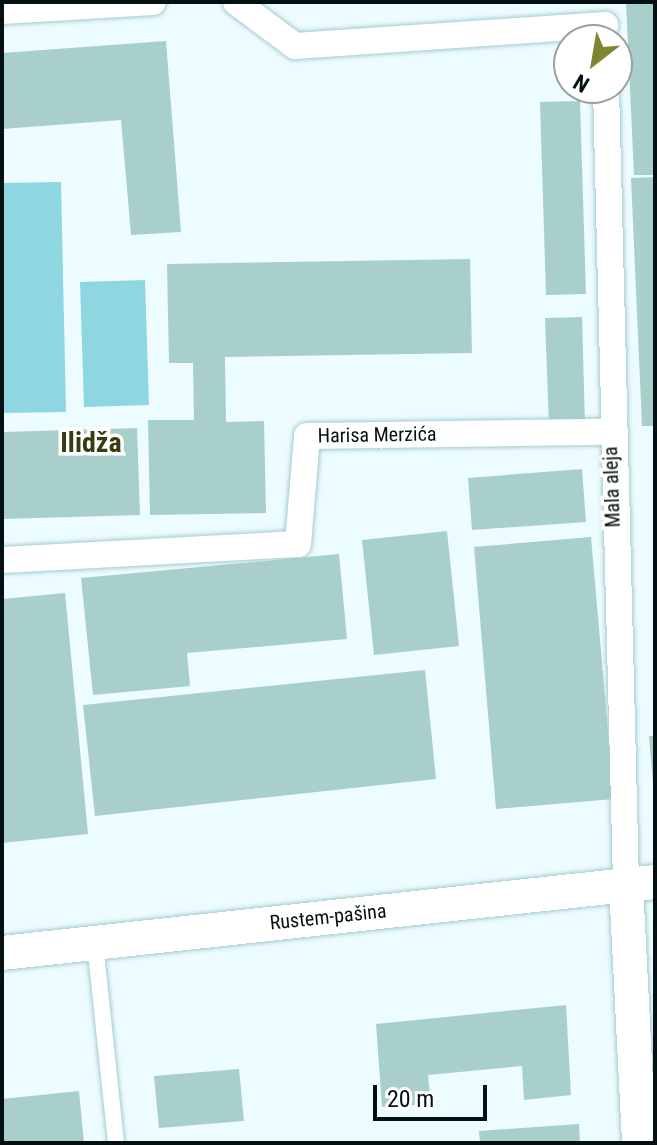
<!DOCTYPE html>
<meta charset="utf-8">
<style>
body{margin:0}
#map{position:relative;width:657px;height:1145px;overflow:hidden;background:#edfcfe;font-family:"Roboto Condensed",sans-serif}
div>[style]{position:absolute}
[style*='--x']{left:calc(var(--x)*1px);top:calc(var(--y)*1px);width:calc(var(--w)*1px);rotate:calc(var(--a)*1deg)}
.green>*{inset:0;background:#8ed7e1}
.building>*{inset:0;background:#a8cfca}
.roads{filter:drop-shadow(0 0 2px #a5cbd0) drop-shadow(0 0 2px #a5cbd0)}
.service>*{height:16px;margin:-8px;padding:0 8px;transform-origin:8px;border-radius:8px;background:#fff}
.pedestrian>*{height:26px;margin:-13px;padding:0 13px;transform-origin:13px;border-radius:13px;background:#fff}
.minor>*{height:34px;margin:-17px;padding:0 17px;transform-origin:17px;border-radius:17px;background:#fff}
span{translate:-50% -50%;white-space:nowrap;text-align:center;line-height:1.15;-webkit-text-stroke:7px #fff;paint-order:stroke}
.street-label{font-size:20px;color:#041113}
.district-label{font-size:28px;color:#393b13;font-weight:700}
.frame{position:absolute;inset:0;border:4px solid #041113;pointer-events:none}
.north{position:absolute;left:553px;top:24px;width:80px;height:80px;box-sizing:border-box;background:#fff;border:2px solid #9ba0a1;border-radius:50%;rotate:211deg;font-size:22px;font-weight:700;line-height:32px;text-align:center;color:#041113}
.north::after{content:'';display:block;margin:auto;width:28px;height:36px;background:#7f8530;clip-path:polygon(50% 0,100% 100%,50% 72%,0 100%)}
.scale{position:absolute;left:373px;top:1085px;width:114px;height:36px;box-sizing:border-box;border:4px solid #041113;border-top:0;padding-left:10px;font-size:24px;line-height:28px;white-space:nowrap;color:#041113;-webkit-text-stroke:6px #fff;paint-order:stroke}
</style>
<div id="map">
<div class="green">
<i style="clip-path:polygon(61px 182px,66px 412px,2px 413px,2px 183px)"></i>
<i style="clip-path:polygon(145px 280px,149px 405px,84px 407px,80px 282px)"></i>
</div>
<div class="building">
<i style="clip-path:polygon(626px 2px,655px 2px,655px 175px,634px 175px)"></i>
<i style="clip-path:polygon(166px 41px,181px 232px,131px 235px,121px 120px,2px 129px,2px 53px)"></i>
<i style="clip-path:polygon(580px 101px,586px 294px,546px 295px,540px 102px)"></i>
<i style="clip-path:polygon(655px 177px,655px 426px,642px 426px,631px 178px)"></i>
<i style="clip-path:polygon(470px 259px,472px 353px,225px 357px,226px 422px,264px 421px,266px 513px,150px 515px,148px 420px,194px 420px,193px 363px,169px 363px,167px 264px)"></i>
<i style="clip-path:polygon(582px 317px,585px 425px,549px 426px,545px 318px)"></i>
<i style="clip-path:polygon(137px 428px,140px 515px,2px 519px,2px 432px)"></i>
<i style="clip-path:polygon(582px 469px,586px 522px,472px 530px,468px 478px)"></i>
<i style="clip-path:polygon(447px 531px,459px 646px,374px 655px,362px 540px)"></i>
<i style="clip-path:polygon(591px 537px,614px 799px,496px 809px,474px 547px)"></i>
<i style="clip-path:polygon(339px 554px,347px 639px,187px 653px,190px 686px,93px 695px,81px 578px)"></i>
<i style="clip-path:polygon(65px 593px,88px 834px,2px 843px,2px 599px)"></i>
<i style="clip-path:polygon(425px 670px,436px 779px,95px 816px,83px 705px)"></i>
<i style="clip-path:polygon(649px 736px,655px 736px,655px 784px,653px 784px)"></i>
<i style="clip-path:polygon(566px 1005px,571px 1095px,524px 1100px,522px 1066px,428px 1075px,431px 1104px,382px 1107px,376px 1024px)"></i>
<i style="clip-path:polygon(239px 1069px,244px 1121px,159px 1128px,154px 1076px)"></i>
<i style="clip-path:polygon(79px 1091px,84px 1143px,2px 1143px,2px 1099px)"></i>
<i style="clip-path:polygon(579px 1124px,580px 1143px,480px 1143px,479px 1131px)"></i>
</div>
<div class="roads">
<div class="service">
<i style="--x:95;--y:943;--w:201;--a:84"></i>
</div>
<div class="pedestrian">
<i style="--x:236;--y:2;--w:74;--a:36.7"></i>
<i style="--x:295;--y:46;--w:311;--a:-3.9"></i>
<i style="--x:2;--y:11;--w:151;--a:-3.4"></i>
<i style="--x:606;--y:88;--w:797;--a:88.56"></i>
<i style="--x:2;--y:560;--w:296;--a:-3.1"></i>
<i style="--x:298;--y:544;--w:108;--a:-85.2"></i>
<i style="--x:307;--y:436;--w:303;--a:-0.8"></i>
</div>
<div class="minor">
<i style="--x:626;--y:885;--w:258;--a:87.1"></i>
<i style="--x:2;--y:953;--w:657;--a:-6.21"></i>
</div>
</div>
<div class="street-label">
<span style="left:377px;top:435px;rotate:-1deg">Harisa Merzića</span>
<span style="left:612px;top:487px;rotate:-92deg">Mala aleja</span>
<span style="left:328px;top:917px;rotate:-6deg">Rustem-pašina</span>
</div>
<div class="district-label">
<span style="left:91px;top:443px">Ilidža</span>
</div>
<div class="frame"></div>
<div class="north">N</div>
<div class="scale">20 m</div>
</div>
